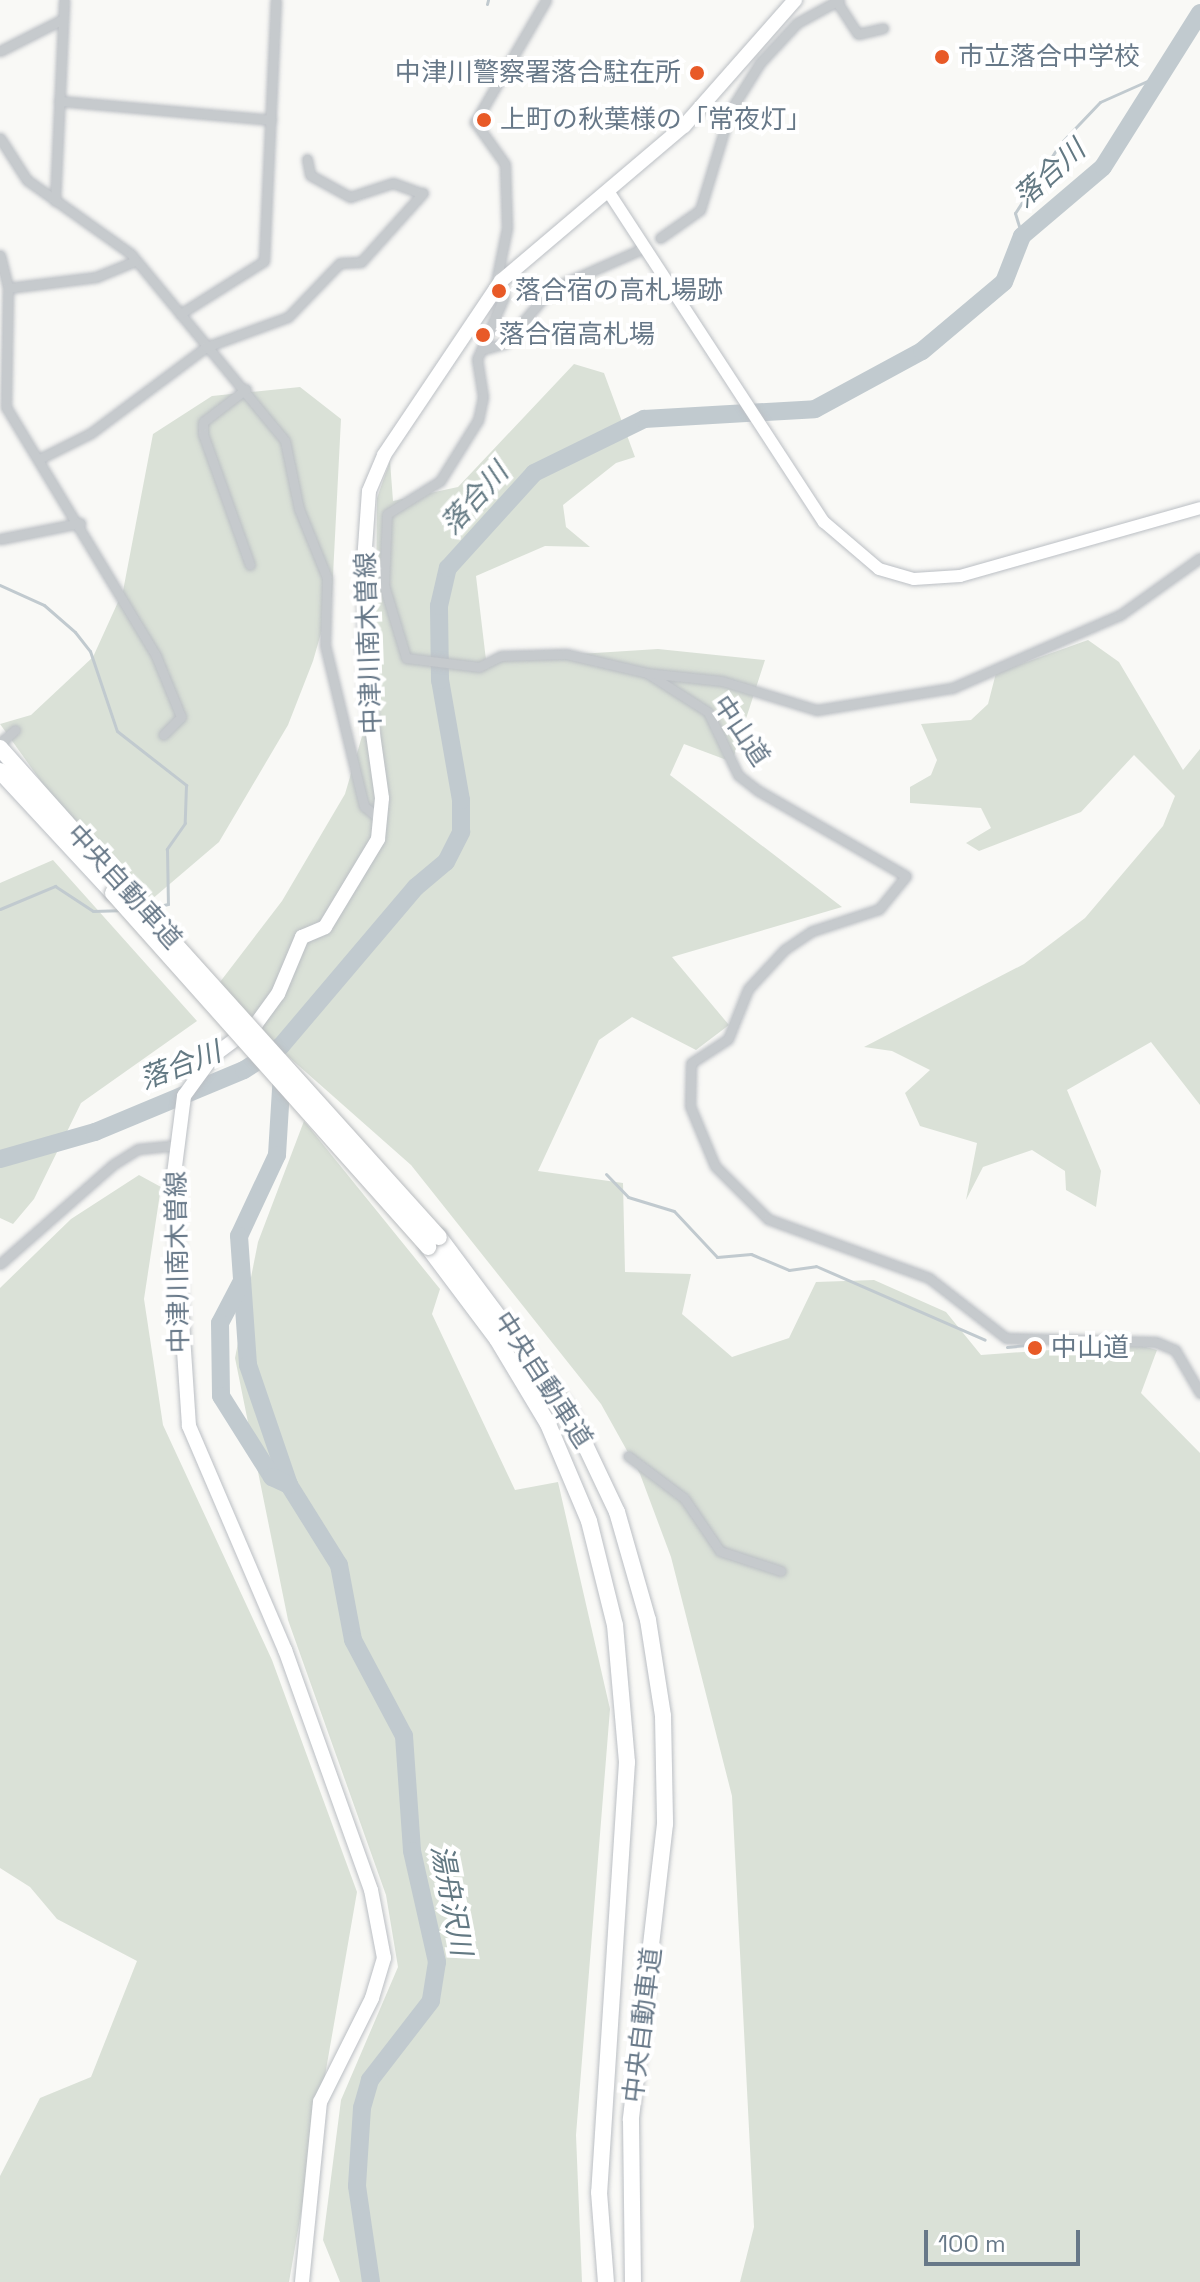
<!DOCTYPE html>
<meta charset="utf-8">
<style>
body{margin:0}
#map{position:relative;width:1200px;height:2282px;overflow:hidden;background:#f9f9f6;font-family:"Space Grotesk","Noto Sans JP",sans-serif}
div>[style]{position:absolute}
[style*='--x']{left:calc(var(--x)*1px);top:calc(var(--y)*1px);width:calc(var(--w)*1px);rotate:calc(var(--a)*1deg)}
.green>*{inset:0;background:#dae1d7}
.stream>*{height:3px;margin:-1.5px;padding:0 1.5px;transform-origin:1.5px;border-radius:1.5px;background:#c1cacf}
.river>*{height:18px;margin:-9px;padding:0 9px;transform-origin:9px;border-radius:9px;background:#c1cacf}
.roads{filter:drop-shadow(0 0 2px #bbbfc4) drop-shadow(0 0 2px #bbbfc4)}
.street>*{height:9px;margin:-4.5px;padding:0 4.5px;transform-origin:4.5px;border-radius:4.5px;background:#c6cacd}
.secondary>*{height:12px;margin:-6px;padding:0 6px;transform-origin:6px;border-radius:6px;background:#fff}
.primary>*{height:14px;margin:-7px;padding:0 7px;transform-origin:7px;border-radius:7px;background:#fff}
.highway>*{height:16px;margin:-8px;padding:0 8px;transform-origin:8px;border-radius:8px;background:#fff}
.bridges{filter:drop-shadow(0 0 2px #b9bcbf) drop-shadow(0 0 2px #b9bcbf)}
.highway-bridge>*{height:16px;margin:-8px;padding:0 8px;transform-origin:8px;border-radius:8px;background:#fff}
.dots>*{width:22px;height:22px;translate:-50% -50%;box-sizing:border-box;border:4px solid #fff;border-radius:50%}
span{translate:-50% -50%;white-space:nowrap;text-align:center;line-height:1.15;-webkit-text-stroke:8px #fff;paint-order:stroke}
.poi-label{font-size:26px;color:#677888}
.left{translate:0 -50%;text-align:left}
.right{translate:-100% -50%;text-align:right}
.street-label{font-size:26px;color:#677888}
.water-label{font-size:28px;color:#637983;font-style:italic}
.scale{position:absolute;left:924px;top:2230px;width:156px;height:36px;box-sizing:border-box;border:4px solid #677888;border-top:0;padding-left:10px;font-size:24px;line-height:28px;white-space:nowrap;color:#677888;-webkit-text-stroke:6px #fff;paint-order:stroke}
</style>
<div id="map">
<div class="green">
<i style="clip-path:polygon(574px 364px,604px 373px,635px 457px,616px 463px,563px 505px,566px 527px,590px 547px,545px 546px,476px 576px,486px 660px,658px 649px,765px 660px,732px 762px,684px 744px,670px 775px,842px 907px,672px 957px,729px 1025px,696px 1050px,632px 1017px,599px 1040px,538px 1171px,623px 1183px,625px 1272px,691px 1274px,682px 1314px,732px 1357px,789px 1338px,816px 1282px,874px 1280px,946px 1312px,981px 1355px,1135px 1344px,1157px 1350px,1141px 1393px,1200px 1453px,1200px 2282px,740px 2282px,754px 2227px,732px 1796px,671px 1557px,640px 1474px,601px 1404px,411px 1165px,239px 1013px,220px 982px,282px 901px,345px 794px,375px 692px,377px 498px,390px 461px,393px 501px,458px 487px)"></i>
<i style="clip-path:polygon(300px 387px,341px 419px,332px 595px,313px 661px,288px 725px,219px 842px,151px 900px,58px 805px,0 724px,31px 715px,93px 657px,123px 591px,153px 434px,212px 396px)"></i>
<i style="clip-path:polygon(1088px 640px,1119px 662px,1183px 770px,1200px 749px,1200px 1105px,1151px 1042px,1067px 1090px,1101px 1171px,1096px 1207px,1066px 1190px,1065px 1171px,1032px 1150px,983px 1167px,966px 1200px,977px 1143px,920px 1126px,905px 1093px,930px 1070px,892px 1051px,864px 1047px,1024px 964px,1085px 918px,1163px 826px,1175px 796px,1134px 755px,1081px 812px,979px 851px,966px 843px,991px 828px,981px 808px,910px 803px,910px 787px,931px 775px,937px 760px,921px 724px,971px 720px,988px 704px,996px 673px)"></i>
<i style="clip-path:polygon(53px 860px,197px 1021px,81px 1103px,34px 1199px,13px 1224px,0 1218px,0 883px)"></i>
<i style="clip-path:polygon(304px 1121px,440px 1289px,432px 1314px,515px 1490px,558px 1482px,610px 1709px,576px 2135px,582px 2282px,340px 2282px,323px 2240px,341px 2100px,398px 1967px,386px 1895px,288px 1620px,235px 1358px,258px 1242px)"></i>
<i style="clip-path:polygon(139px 1175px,161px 1187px,144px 1299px,163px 1425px,272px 1660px,357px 1892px,289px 2282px,0 2282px,0 2176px,40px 2098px,91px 2077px,137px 1961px,57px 1919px,30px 1887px,0 1868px,0 1288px,71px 1219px)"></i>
</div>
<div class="stream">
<i style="--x:487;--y:4;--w:4;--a:-76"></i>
<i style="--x:1022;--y:236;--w:24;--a:-107"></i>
<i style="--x:1015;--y:213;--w:82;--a:-56.9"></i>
<i style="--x:1060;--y:144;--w:58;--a:-46.4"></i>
<i style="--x:1100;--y:102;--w:59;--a:-24"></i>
<i style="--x:0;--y:585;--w:48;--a:24.4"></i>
<i style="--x:44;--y:605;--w:41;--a:41.1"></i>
<i style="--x:75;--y:632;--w:24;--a:52"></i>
<i style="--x:90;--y:651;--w:84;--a:71.4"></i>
<i style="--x:117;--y:731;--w:88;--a:38"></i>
<i style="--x:186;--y:785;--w:38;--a:92"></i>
<i style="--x:185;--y:823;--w:32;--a:125"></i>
<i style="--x:167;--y:849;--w:55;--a:89"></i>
<i style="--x:168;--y:904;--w:18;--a:167"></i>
<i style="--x:0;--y:909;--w:60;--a:-22.7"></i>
<i style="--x:55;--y:886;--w:45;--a:33.3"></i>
<i style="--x:93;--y:911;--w:25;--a:-2"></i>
<i style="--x:606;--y:1174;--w:32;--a:46"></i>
<i style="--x:628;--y:1197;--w:48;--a:16.9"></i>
<i style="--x:674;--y:1211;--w:63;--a:46.9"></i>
<i style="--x:717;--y:1257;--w:34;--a:-5"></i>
<i style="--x:751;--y:1254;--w:41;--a:22.8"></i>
<i style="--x:789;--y:1270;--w:27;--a:-8"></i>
<i style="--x:816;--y:1266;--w:184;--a:23.6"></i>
<i style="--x:1007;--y:1347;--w:36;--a:-6"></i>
</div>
<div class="river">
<i style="--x:282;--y:1073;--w:82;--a:93.5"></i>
<i style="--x:277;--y:1155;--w:89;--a:115.1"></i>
<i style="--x:239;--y:1236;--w:129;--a:86"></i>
<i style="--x:248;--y:1365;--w:127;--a:71.1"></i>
<i style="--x:289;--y:1485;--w:94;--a:58"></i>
<i style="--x:339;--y:1565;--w:76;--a:79.4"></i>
<i style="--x:353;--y:1640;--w:109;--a:62"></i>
<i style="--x:404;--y:1736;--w:115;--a:86"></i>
<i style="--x:412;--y:1851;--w:114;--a:77.3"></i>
<i style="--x:437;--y:1962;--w:39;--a:99"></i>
<i style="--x:431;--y:2001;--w:100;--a:127.7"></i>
<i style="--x:370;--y:2080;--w:29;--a:106"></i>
<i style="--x:362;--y:2108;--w:78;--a:93.7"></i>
<i style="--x:357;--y:2186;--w:97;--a:81.7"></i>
<i style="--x:0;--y:1159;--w:99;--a:-15.9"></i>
<i style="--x:95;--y:1132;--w:161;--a:-22.6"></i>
<i style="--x:244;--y:1070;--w:44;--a:-33"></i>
<i style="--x:281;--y:1046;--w:209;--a:-49.7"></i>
<i style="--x:416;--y:887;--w:39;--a:-40"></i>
<i style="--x:446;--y:862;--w:34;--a:-63"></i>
<i style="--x:461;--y:832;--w:32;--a:-90"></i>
<i style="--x:461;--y:800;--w:122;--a:-99.9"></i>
<i style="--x:440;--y:680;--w:74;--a:-90.8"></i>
<i style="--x:439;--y:606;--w:39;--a:-77"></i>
<i style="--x:448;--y:568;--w:128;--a:-47.8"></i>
<i style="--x:534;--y:473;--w:123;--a:-26.1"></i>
<i style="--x:644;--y:419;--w:171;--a:-3.3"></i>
<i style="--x:815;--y:409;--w:122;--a:-28.5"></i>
<i style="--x:922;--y:351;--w:107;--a:-40.1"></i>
<i style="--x:1004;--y:282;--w:49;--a:-68.6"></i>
<i style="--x:1022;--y:236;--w:106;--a:-40.4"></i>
<i style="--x:1103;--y:167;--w:182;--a:-57.8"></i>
<i style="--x:242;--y:1281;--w:47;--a:117.6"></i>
<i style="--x:220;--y:1323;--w:73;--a:89.2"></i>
<i style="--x:221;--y:1396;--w:96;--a:57.8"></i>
<i style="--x:272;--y:1477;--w:19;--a:25"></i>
</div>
<div class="roads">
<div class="street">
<i style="--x:837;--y:2;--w:38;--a:57"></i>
<i style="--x:858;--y:34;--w:26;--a:-13"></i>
<i style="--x:0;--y:51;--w:68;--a:-26.9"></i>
<i style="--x:59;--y:101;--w:213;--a:5.1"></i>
<i style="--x:0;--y:138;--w:50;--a:57.3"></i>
<i style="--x:27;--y:180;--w:128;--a:35.4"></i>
<i style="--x:131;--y:254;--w:242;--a:50.5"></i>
<i style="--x:285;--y:441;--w:69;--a:78.4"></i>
<i style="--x:299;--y:509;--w:74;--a:67.9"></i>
<i style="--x:327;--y:578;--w:67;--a:91.7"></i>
<i style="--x:325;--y:645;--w:166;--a:76.4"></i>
<i style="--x:364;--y:806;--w:23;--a:40"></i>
<i style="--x:307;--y:159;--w:16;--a:79"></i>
<i style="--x:310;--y:175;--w:46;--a:28.8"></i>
<i style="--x:350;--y:197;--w:45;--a:-18"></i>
<i style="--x:393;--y:183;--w:27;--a:20"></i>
<i style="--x:55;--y:201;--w:201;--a:-87.4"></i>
<i style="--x:660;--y:238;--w:49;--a:-35"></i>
<i style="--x:700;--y:210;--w:103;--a:-73.1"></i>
<i style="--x:730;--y:111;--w:57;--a:-58"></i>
<i style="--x:760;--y:63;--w:54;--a:-47.2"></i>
<i style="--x:797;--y:23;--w:48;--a:-28.7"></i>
<i style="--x:0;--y:255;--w:34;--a:76"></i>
<i style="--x:8;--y:288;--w:119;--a:91"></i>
<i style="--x:6;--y:407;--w:291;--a:58.9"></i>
<i style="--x:156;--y:656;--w:66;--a:67.7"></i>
<i style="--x:181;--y:717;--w:25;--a:135"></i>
<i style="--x:501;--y:281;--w:16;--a:79"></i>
<i style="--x:504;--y:297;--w:68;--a:113.5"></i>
<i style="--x:477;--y:359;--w:38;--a:81"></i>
<i style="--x:483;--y:397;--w:24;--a:102"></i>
<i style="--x:478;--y:420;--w:72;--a:121.9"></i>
<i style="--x:440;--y:481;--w:62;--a:148.1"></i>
<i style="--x:387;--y:514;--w:71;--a:92.4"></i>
<i style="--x:384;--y:585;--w:76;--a:73.2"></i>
<i style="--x:406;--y:658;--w:74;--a:7"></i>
<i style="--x:479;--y:667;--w:25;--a:-27"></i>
<i style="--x:501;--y:656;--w:65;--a:-1.8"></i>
<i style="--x:566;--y:654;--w:83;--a:13.2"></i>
<i style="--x:647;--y:673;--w:72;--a:32.6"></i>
<i style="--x:708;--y:712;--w:70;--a:64.5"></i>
<i style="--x:738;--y:775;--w:24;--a:38"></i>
<i style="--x:757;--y:790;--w:172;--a:30"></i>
<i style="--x:906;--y:876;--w:43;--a:129.3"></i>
<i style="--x:879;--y:909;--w:71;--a:161.8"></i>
<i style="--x:812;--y:931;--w:32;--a:146"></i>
<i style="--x:785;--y:949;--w:54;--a:132.8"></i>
<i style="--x:748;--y:989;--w:54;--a:111.8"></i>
<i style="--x:728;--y:1039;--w:44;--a:147"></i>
<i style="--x:691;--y:1063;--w:43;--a:91.3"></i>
<i style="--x:690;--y:1106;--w:65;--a:67.4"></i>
<i style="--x:715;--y:1166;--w:75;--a:45"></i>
<i style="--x:768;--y:1219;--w:171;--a:20.1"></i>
<i style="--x:929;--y:1278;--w:98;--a:37.9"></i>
<i style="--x:1006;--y:1338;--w:150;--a:1.5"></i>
<i style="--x:1156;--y:1342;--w:21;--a:23"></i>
<i style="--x:1175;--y:1350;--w:50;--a:59.8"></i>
<i style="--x:495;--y:287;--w:60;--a:-78.5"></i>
<i style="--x:507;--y:228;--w:64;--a:-91.8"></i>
<i style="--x:505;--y:164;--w:52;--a:-125.5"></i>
<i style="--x:475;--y:122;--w:141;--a:-59.8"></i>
<i style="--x:8;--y:288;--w:89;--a:-7.1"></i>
<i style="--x:96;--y:277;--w:42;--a:-22.3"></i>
<i style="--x:180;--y:314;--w:99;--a:-32.2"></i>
<i style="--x:264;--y:261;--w:261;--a:-87.4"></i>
<i style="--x:481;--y:350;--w:25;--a:-16"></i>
<i style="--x:505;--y:343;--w:71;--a:-49.6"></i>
<i style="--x:551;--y:289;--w:94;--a:-23.8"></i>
<i style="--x:246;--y:389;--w:54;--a:142.5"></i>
<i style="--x:203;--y:422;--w:12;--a:90"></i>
<i style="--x:203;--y:434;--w:139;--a:70.3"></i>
<i style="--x:41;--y:458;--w:56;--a:-26.6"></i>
<i style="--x:91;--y:433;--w:144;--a:-36.8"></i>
<i style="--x:206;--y:347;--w:87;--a:-20.1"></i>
<i style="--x:288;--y:317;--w:75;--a:-46.1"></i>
<i style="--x:340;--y:263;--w:21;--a:-3"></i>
<i style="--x:361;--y:262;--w:93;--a:-48.1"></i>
<i style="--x:0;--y:539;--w:82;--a:-11.3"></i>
<i style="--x:647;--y:673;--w:75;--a:6.1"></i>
<i style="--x:722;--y:681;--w:99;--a:17"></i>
<i style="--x:817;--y:710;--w:137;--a:-9.3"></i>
<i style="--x:952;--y:688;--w:183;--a:-23.5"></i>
<i style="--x:1120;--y:615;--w:98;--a:-35.5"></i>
<i style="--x:0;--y:743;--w:20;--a:-41"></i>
<i style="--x:0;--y:1264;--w:152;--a:-41.3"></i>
<i style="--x:114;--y:1164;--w:28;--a:-32"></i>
<i style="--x:138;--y:1149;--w:40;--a:-5.7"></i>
<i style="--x:628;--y:1456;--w:70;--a:36.9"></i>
<i style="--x:684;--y:1498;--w:64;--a:55.8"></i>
<i style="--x:720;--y:1551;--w:64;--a:18.2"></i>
</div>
<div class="secondary">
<i style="--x:608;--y:191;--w:395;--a:56.9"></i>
<i style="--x:824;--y:522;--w:72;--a:40.5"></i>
<i style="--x:879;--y:569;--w:36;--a:16"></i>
<i style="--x:914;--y:579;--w:46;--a:-3.7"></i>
<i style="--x:960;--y:576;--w:249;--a:-15.8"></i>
</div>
<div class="primary">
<i style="--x:302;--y:2282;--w:181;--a:-84.3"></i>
<i style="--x:320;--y:2102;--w:116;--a:-63.4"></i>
<i style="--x:372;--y:1998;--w:42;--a:-73.3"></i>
<i style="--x:384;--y:1958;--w:69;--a:-100.8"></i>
<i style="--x:371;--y:1890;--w:255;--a:-109.7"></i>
<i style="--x:285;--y:1650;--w:244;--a:-113.2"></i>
<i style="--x:189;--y:1426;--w:245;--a:-93.8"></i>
<i style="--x:173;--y:1182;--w:87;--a:-82.7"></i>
<i style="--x:184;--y:1096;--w:49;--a:-54.1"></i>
<i style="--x:213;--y:1056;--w:54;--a:-36.7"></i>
<i style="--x:256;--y:1024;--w:37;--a:-54"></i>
<i style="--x:278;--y:994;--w:62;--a:-67.2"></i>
<i style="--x:302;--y:937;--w:25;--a:-23"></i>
<i style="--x:325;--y:927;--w:103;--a:-58.9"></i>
<i style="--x:378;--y:839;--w:41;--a:-84.4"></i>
<i style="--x:382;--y:798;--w:115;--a:-98"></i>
<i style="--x:366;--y:684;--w:122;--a:-90.9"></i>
<i style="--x:364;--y:562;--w:71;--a:-86"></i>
<i style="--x:369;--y:491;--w:39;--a:-67"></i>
<i style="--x:384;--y:455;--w:210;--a:-56.1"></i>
<i style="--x:501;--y:281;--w:240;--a:-40.3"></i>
<i style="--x:684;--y:126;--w:168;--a:-48.6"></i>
</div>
<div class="highway">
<i style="--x:0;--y:748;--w:182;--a:48.3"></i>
<i style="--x:0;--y:771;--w:166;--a:47.2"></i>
<i style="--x:439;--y:1237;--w:219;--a:53.3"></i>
<i style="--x:570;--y:1413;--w:110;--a:64.6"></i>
<i style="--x:617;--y:1512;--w:112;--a:74"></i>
<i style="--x:648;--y:1620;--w:97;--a:81.1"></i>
<i style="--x:663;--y:1716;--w:108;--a:88.9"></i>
<i style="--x:665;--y:1824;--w:298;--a:96.6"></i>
<i style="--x:631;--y:2120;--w:162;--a:89.3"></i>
<i style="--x:428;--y:1247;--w:115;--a:53.1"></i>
<i style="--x:497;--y:1339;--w:99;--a:59"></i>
<i style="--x:548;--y:1424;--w:105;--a:67.1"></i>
<i style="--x:589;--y:1521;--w:107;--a:76"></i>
<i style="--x:615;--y:1625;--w:138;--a:85"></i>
<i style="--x:627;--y:1762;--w:431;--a:93.7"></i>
<i style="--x:599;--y:2192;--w:90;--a:85.6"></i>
</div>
</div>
<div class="bridges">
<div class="highway-bridge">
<i style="--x:121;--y:884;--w:475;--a:48"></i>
<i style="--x:113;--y:893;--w:474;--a:48.3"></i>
</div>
</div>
<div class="dots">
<i style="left:942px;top:57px;background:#e85a27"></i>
<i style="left:697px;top:73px;background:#e85a27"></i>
<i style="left:484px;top:120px;background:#e85a27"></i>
<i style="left:499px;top:291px;background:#e85a27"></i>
<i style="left:483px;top:335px;background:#e85a27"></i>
<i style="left:1035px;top:1348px;background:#e85a27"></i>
</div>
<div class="poi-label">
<span class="left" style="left:958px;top:57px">市立落合中学校</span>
<span class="right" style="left:681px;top:73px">中津川警察署落合駐在所</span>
<span class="left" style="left:500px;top:120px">上町の秋葉様の「常夜灯」</span>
<span class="left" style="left:515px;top:291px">落合宿の高札場跡</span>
<span class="left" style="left:499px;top:335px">落合宿高札場</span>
<span class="left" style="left:1051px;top:1348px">中山道</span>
</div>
<div class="street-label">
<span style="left:369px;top:643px;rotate:-92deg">中津川南木曽線</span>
<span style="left:741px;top:731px;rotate:56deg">中山道</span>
<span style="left:124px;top:887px;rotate:48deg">中央自動車道</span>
<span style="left:178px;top:1262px;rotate:-91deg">中津川南木曽線</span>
<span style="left:543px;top:1380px;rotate:57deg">中央自動車道</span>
<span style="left:643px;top:2025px;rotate:-83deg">中央自動車道</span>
</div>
<div class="water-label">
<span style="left:1049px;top:173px;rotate:-42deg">落合川</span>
<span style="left:474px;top:498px;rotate:-48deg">落合川</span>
<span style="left:180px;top:1065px;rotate:-21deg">落合川</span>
<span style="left:452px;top:1900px;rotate:79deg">湯舟沢川</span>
</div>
<div class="scale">100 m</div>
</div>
